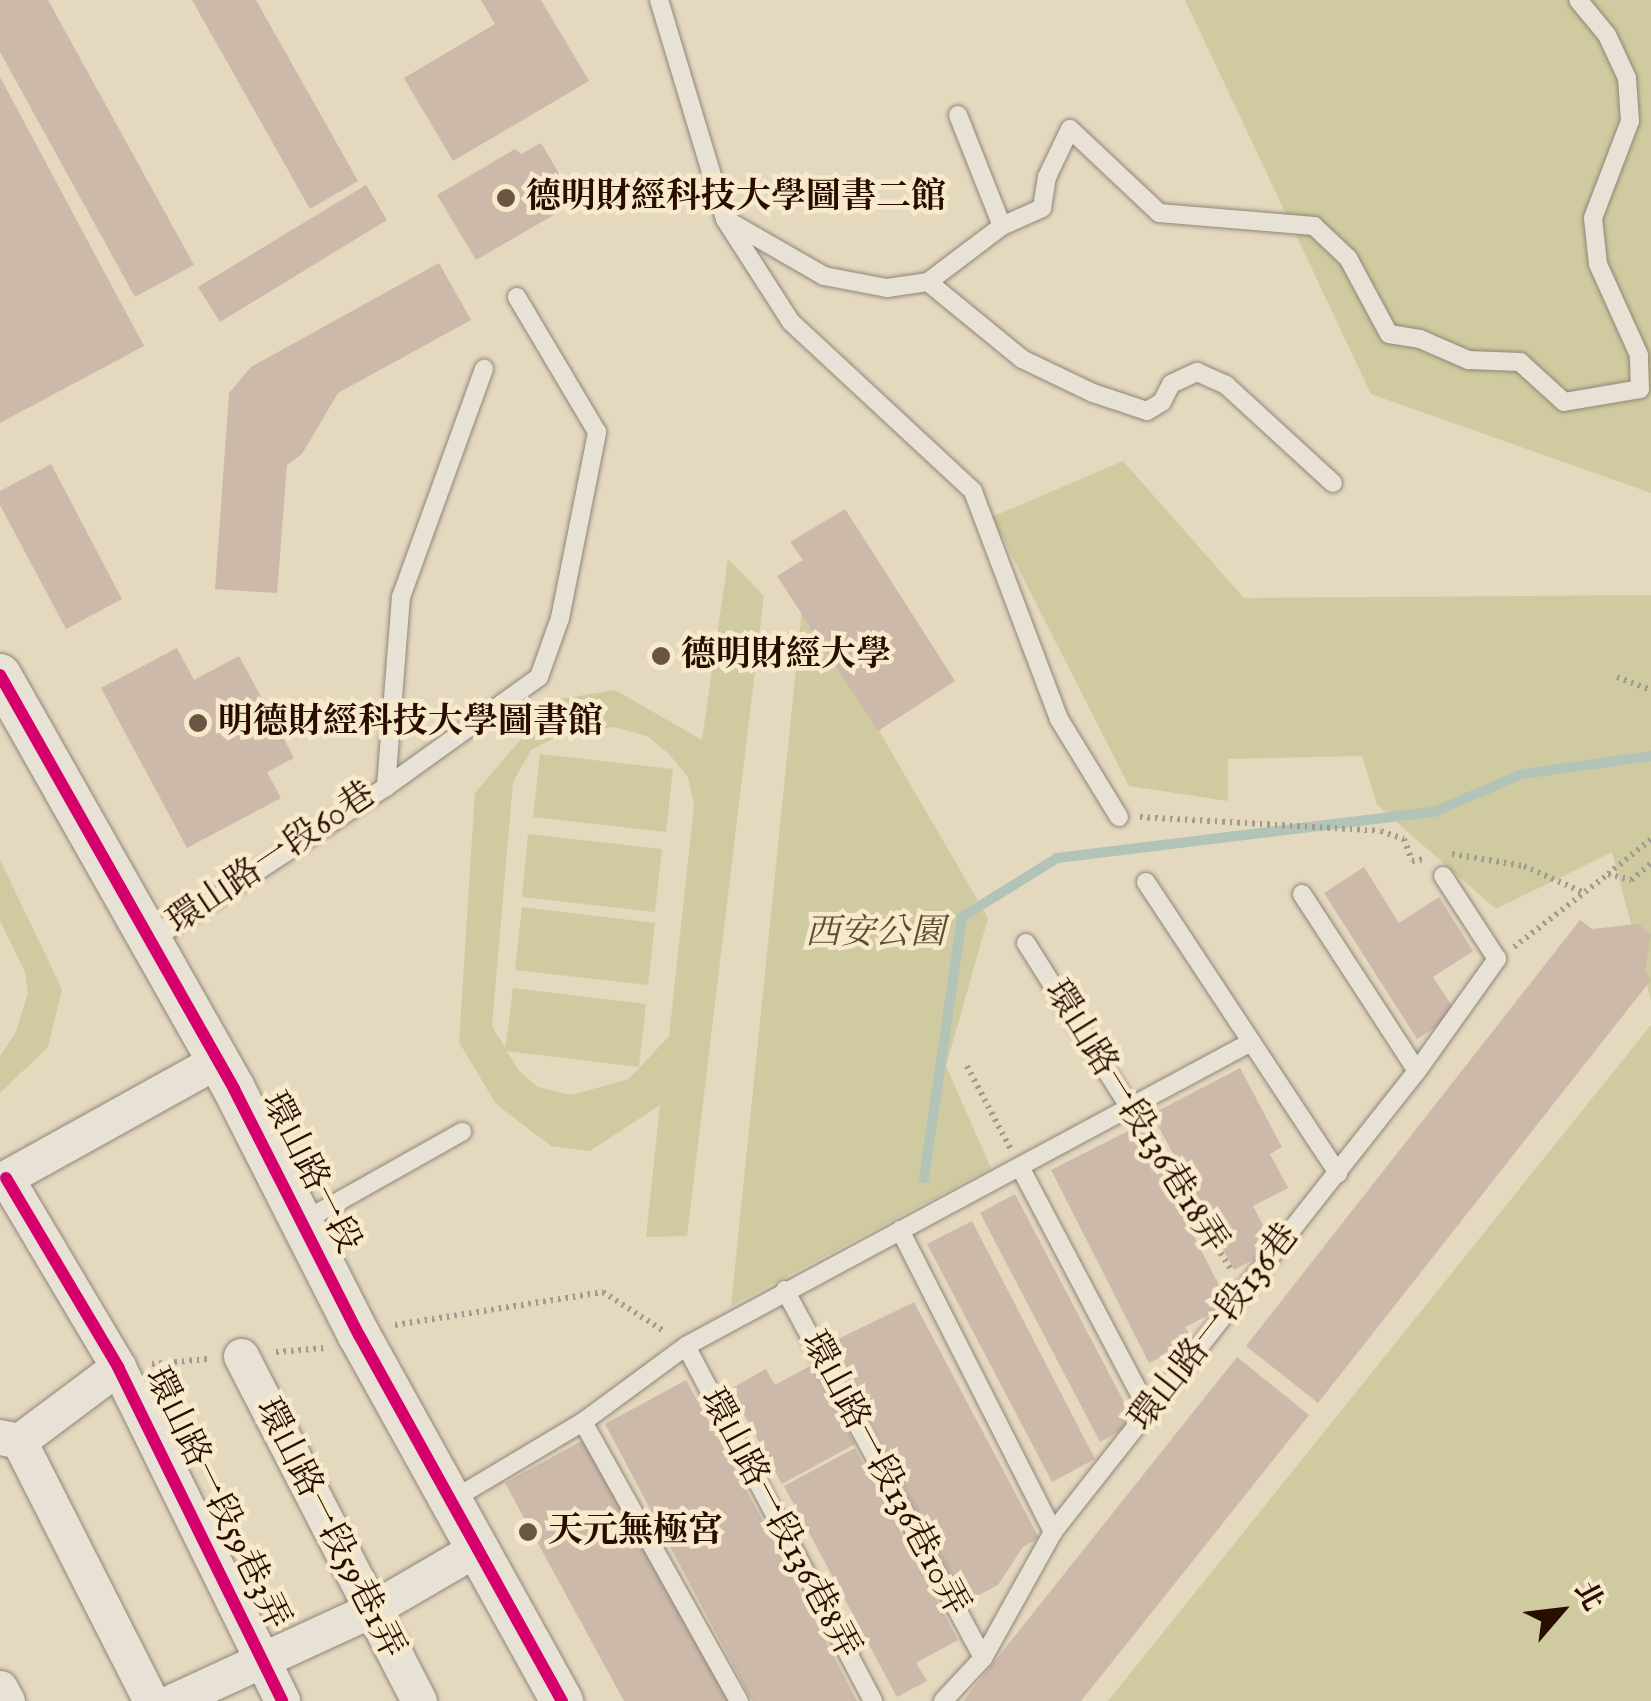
<!DOCTYPE html>
<meta charset="utf-8">
<style>
body{margin:0}
#map{position:relative;width:1651px;height:1701px;overflow:hidden;background:#e4d8bf;font-family:"IM FELL English","Noto Serif TC",serif}
div>[style]{position:absolute}
[style*='--x']{left:calc(var(--x)*1px);top:calc(var(--y)*1px);width:calc(var(--w)*1px);rotate:calc(var(--a)*1deg)}
.green>*{inset:0;background:#d0caa0}
.stream>*{height:10px;margin:-5px;padding:0 5px;transform-origin:5px;border-radius:5px;background:#b2c3b7}
.building>*{inset:0;background:#ccb9aa}
.path>*{height:6px;margin-top:-3px;transform-origin:0;background:repeating-linear-gradient(90deg,#a39b90 0 2.5px,transparent 0 7.5px)}
.roads{filter:drop-shadow(0 0 2px #908677) drop-shadow(0 0 2px #908677)}
.service>*{height:18px;margin:-9px;padding:0 9px;transform-origin:9px;border-radius:9px;background:#e8e2d6}
.minor>*{height:35px;margin:-17.5px;padding:0 17.5px;transform-origin:17.5px;border-radius:17.5px;background:#e8e2d6}
.tertiary>*{height:42px;margin:-21px;padding:0 21px;transform-origin:21px;border-radius:21px;background:#e8e2d6}
.cycleway>*{height:12px;margin:-6px;padding:0 6px;transform-origin:6px;border-radius:6px;background:#d6006c}
.dots>*{width:28px;height:28px;translate:-50% -50%;box-sizing:border-box;border:5px solid #f7e9cc;border-radius:50%}
span{translate:-50% -50%;white-space:nowrap;text-align:center;line-height:1.15;-webkit-text-stroke:9px #f7e9cc;paint-order:stroke}
.poi-label{font-size:35px;color:#290e00;font-weight:700}
.left{translate:0 -50%;text-align:left}
.street-label{font-size:35px;color:#290e00}
.park-label{font-size:35px;color:#5e4c2f;font-style:italic}
.north{position:absolute;left:1511px;top:1561px;width:100px;height:100px;-webkit-text-stroke:8px #f7e9cc;paint-order:stroke;rotate:62deg;font-size:28px;font-weight:700;line-height:40px;text-align:center;color:#290e00}
.north::after{content:'';display:block;margin:auto;width:35px;height:45px;background:#290e00;clip-path:polygon(50% 0,100% 100%,50% 72%,0 100%)}
</style>
<div id="map">
<div class="green">
<i style="clip-path:polygon(1185px 0,1651px 0,1651px 493px,1371px 394px)"></i>
<i style="clip-path:polygon(1123px 461px,1244px 598px,1651px 595px,1651px 1000px,1612px 852px,1496px 909px,1377px 805px,1362px 756px,1228px 759px,1228px 801px,1129px 786px,992px 517px)"></i>
<i style="clip-path:polygon(evenodd,728px 559px,764px 596px,687px 1236px,646px 1237px,660px 1105px,590px 1151px,551px 1146px,496px 1104px,459px 1042px,475px 793px,554px 700px,615px 690px,702px 740px,728px 559px,614px 727px,647px 736px,669px 754px,688px 777px,694px 806px,669px 1036px,629px 1079px,571px 1095px,538px 1087px,519px 1071px,492px 1026px,513px 782px,531px 750px,563px 734px,614px 727px)"></i>
<i style="clip-path:polygon(803px 600px,988px 918px,946px 1066px,991px 1168px,731px 1306px)"></i>
<i style="clip-path:polygon(540px 754px,673px 769px,666px 832px,533px 817px)"></i>
<i style="clip-path:polygon(528px 834px,662px 849px,655px 912px,522px 897px)"></i>
<i style="clip-path:polygon(0 860px,62px 989px,48px 1047px,0 1093px,0 1056px,15px 1034px,28px 993px,25px 972px,0 921px)"></i>
<i style="clip-path:polygon(522px 907px,655px 923px,648px 985px,515px 970px)"></i>
<i style="clip-path:polygon(513px 988px,646px 1004px,639px 1067px,505px 1051px)"></i>
<i style="clip-path:polygon(1651px 1025px,1651px 1701px,1108px 1701px)"></i>
</div>
<div class="stream">
<i style="--x:924;--y:1178;--w:264;--a:-81.7"></i>
<i style="--x:962;--y:917;--w:112;--a:-31.8"></i>
<i style="--x:1057;--y:858;--w:380;--a:-7"></i>
<i style="--x:1434;--y:812;--w:96;--a:-23.4"></i>
<i style="--x:1522;--y:774;--w:130;--a:-7.9"></i>
</div>
<div class="building">
<i style="clip-path:polygon(0 0,48px 0,194px 265px,135px 297px,0 52px)"></i>
<i style="clip-path:polygon(192px 0,256px 0,358px 181px,310px 209px)"></i>
<i style="clip-path:polygon(481px 0,541px 0,589px 81px,453px 161px,404px 78px,495px 24px)"></i>
<i style="clip-path:polygon(0 77px,144px 346px,0 423px)"></i>
<i style="clip-path:polygon(541px 143px,576px 202px,476px 260px,437px 195px,515px 149px,521px 154px)"></i>
<i style="clip-path:polygon(366px 185px,387px 220px,220px 322px,198px 287px)"></i>
<i style="clip-path:polygon(439px 263px,471px 320px,338px 393px,302px 454px,287px 465px,277px 593px,215px 589px,229px 393px,251px 367px)"></i>
<i style="clip-path:polygon(51px 464px,122px 599px,66px 629px,0 505px,0 491px)"></i>
<i style="clip-path:polygon(845px 509px,955px 681px,878px 731px,777px 576px,803px 560px,790px 542px)"></i>
<i style="clip-path:polygon(177px 648px,194px 680px,239px 656px,294px 758px,267px 772px,281px 798px,187px 848px,101px 688px)"></i>
<i style="clip-path:polygon(1364px 867px,1399px 923px,1439px 897px,1473px 951px,1433px 977px,1457px 1014px,1417px 1039px,1324px 893px)"></i>
<i style="clip-path:polygon(1580px 920px,1592px 929px,1638px 924px,1651px 934px,1645px 972px,1651px 980px,1318px 1403px,1246px 1346px)"></i>
<i style="clip-path:polygon(1240px 1068px,1282px 1147px,1270px 1154px,1288px 1188px,1253px 1206px,1275px 1248px,1234px 1270px,1152px 1114px)"></i>
<i style="clip-path:polygon(1138px 1126px,1229px 1305px,1185px 1327px,1193px 1341px,1149px 1363px,1051px 1170px)"></i>
<i style="clip-path:polygon(1015px 1194px,1135px 1423px,1100px 1442px,980px 1213px)"></i>
<i style="clip-path:polygon(972px 1221px,1095px 1459px,1052px 1482px,927px 1244px)"></i>
<i style="clip-path:polygon(914px 1302px,1039px 1538px,1023px 1547px,998px 1585px,966px 1602px,828px 1344px)"></i>
<i style="clip-path:polygon(1237px 1357px,1309px 1415px,1184px 1572px,1081px 1701px,963px 1701px)"></i>
<i style="clip-path:polygon(812px 1365px,855px 1444px,782px 1484px,730px 1389px,766px 1369px,775px 1385px)"></i>
<i style="clip-path:polygon(686px 1380px,761px 1517px,857px 1701px,752px 1701px,605px 1424px)"></i>
<i style="clip-path:polygon(587px 1438px,730px 1701px,624px 1701px,505px 1483px)"></i>
<i style="clip-path:polygon(855px 1448px,958px 1640px,916px 1663px,927px 1681px,897px 1697px,784px 1486px)"></i>
</div>
<div class="path">
<i style="--x:1617;--y:677;--w:36;--a:21"></i>
<i style="--x:1140;--y:817;--w:241;--a:3.3"></i>
<i style="--x:1381;--y:831;--w:24;--a:19"></i>
<i style="--x:1404;--y:839;--w:23;--a:70"></i>
<i style="--x:1412;--y:861;--w:13;--a:-9"></i>
<i style="--x:1452;--y:854;--w:73;--a:9.5"></i>
<i style="--x:1524;--y:866;--w:67;--a:23.9"></i>
<i style="--x:1608;--y:874;--w:55;--a:-39.1"></i>
<i style="--x:1514;--y:947;--w:119;--a:-37.8"></i>
<i style="--x:1608;--y:874;--w:24;--a:15"></i>
<i style="--x:1631;--y:880;--w:26;--a:-40"></i>
<i style="--x:967;--y:1066;--w:93;--a:62.3"></i>
<i style="--x:1141;--y:1126;--w:168;--a:57.9"></i>
<i style="--x:395;--y:1325;--w:211;--a:-9"></i>
<i style="--x:603;--y:1292;--w:74;--a:32.8"></i>
<i style="--x:276;--y:1352;--w:49;--a:-4.7"></i>
<i style="--x:152;--y:1364;--w:57;--a:-5"></i>
</div>
<div class="roads">
<div class="service">
<i style="--x:659;--y:0;--w:229;--a:73.2"></i>
<i style="--x:958;--y:115;--w:119;--a:68.4"></i>
<i style="--x:928;--y:282;--w:122;--a:39.3"></i>
<i style="--x:1022;--y:359;--w:79;--a:25.6"></i>
<i style="--x:1093;--y:393;--w:57;--a:18.4"></i>
<i style="--x:1147;--y:411;--w:17;--a:-31"></i>
<i style="--x:1162;--y:402;--w:20;--a:-63"></i>
<i style="--x:1171;--y:384;--w:29;--a:-25"></i>
<i style="--x:1197;--y:372;--w:32;--a:24"></i>
<i style="--x:1226;--y:385;--w:145;--a:42.5"></i>
<i style="--x:386;--y:787;--w:188;--a:-35.7"></i>
<i style="--x:539;--y:677;--w:63;--a:-70.4"></i>
<i style="--x:560;--y:618;--w:190;--a:-78.7"></i>
<i style="--x:597;--y:432;--w:157;--a:-120.7"></i>
<i style="--x:1119;--y:817;--w:115;--a:-121.5"></i>
<i style="--x:1059;--y:719;--w:244;--a:-110.7"></i>
<i style="--x:973;--y:491;--w:248;--a:-137.1"></i>
<i style="--x:791;--y:322;--w:122;--a:-122.7"></i>
<i style="--x:725;--y:219;--w:114;--a:29.9"></i>
<i style="--x:824;--y:276;--w:64;--a:10.8"></i>
<i style="--x:887;--y:288;--w:41;--a:-8.3"></i>
<i style="--x:928;--y:282;--w:93;--a:-37.1"></i>
<i style="--x:1002;--y:226;--w:44;--a:-24.2"></i>
<i style="--x:1042;--y:208;--w:31;--a:-81"></i>
<i style="--x:1047;--y:177;--w:53;--a:-64.4"></i>
<i style="--x:1070;--y:129;--w:122;--a:43.3"></i>
<i style="--x:1159;--y:213;--w:156;--a:4.8"></i>
<i style="--x:1314;--y:226;--w:47;--a:43.3"></i>
<i style="--x:1348;--y:258;--w:86;--a:61.7"></i>
<i style="--x:1389;--y:334;--w:31;--a:9"></i>
<i style="--x:1420;--y:339;--w:52;--a:23.6"></i>
<i style="--x:1468;--y:360;--w:52;--a:2.2"></i>
<i style="--x:1520;--y:362;--w:59;--a:42.3"></i>
<i style="--x:1564;--y:402;--w:77;--a:-9.7"></i>
<i style="--x:1640;--y:389;--w:34;--a:-92"></i>
<i style="--x:1639;--y:355;--w:100;--a:-114.3"></i>
<i style="--x:1598;--y:264;--w:46;--a:-96.2"></i>
<i style="--x:1593;--y:218;--w:104;--a:-69.1"></i>
<i style="--x:1630;--y:121;--w:43;--a:-94"></i>
<i style="--x:1627;--y:78;--w:47;--a:-114.9"></i>
<i style="--x:1607;--y:35;--w:45;--a:-129.6"></i>
<i style="--x:1146;--y:882;--w:349;--a:56.6"></i>
<i style="--x:1302;--y:894;--w:211;--a:57"></i>
<i style="--x:152;--y:940;--w:280;--a:-33.2"></i>
<i style="--x:386;--y:787;--w:191;--a:-85.5"></i>
<i style="--x:401;--y:597;--w:243;--a:-70"></i>
<i style="--x:1026;--y:943;--w:195;--a:57.8"></i>
<i style="--x:1020;--y:1167;--w:277;--a:62.2"></i>
<i style="--x:302;--y:1222;--w:184;--a:-29.4"></i>
<i style="--x:900;--y:1230;--w:339;--a:63.1"></i>
<i style="--x:785;--y:1290;--w:418;--a:61.7"></i>
<i style="--x:686;--y:1346;--w:401;--a:62.2"></i>
<i style="--x:583;--y:1422;--w:320;--a:60.8"></i>
<i style="--x:452;--y:1500;--w:152;--a:-30.8"></i>
<i style="--x:583;--y:1422;--w:128;--a:-36.4"></i>
<i style="--x:686;--y:1346;--w:642;--a:-28.28"></i>
<i style="--x:943;--y:1701;--w:59;--a:-47.1"></i>
<i style="--x:983;--y:1658;--w:144;--a:-60.9"></i>
<i style="--x:1053;--y:1532;--w:587;--a:-51.71"></i>
<i style="--x:1417;--y:1071;--w:138;--a:-54.5"></i>
<i style="--x:1497;--y:959;--w:99;--a:-123"></i>
</div>
<div class="minor">
<i style="--x:6;--y:1178;--w:220;--a:59.3"></i>
<i style="--x:118;--y:1367;--w:372;--a:63.8"></i>
<i style="--x:0;--y:1181;--w:249;--a:-29"></i>
<i style="--x:241;--y:1356;--w:388;--a:62.7"></i>
<i style="--x:0;--y:1437;--w:19;--a:12"></i>
<i style="--x:19;--y:1441;--w:124;--a:-36.8"></i>
<i style="--x:19;--y:1441;--w:292;--a:63.1"></i>
<i style="--x:0;--y:1688;--w:15;--a:62"></i>
<i style="--x:173;--y:1701;--w:216;--a:-24.7"></i>
<i style="--x:369;--y:1611;--w:127;--a:-30.2"></i>
</div>
<div class="tertiary">
<i style="--x:0;--y:675;--w:476;--a:60.5"></i>
<i style="--x:234;--y:1089;--w:276;--a:63.1"></i>
<i style="--x:359;--y:1335;--w:419;--a:61"></i>
</div>
</div>
<div class="cycleway">
<i style="--x:0;--y:675;--w:476;--a:60.5"></i>
<i style="--x:234;--y:1089;--w:276;--a:63.1"></i>
<i style="--x:359;--y:1335;--w:419;--a:61"></i>
<i style="--x:6;--y:1178;--w:220;--a:59.3"></i>
<i style="--x:118;--y:1367;--w:372;--a:63.8"></i>
</div>
<div class="dots">
<i style="left:506px;top:198px;background:#6a5543"></i>
<i style="left:661px;top:656px;background:#6a5543"></i>
<i style="left:198px;top:723px;background:#6a5543"></i>
<i style="left:528px;top:1532px;background:#6a5543"></i>
</div>
<div class="poi-label">
<span class="left" style="left:526px;top:198px">德明財經科技大學圖書二館</span>
<span class="left" style="left:681px;top:656px">德明財經大學</span>
<span class="left" style="left:218px;top:723px">明德財經科技大學圖書館</span>
<span class="left" style="left:548px;top:1532px">天元無極宮</span>
</div>
<div class="street-label">
<span style="left:272px;top:859px;rotate:-34deg">環山路一段60巷</span>
<span style="left:1135px;top:1117px;rotate:58deg">環山路一段136巷18弄</span>
<span style="left:310px;top:1173px;rotate:63deg">環山路一段</span>
<span style="left:1215px;top:1328px;rotate:-52deg">環山路一段136巷</span>
<span style="left:884px;top:1474px;rotate:62deg">環山路一段136巷10弄</span>
<span style="left:216px;top:1499px;rotate:64deg">環山路一段59巷3弄</span>
<span style="left:779px;top:1524px;rotate:62deg">環山路一段136巷8弄</span>
<span style="left:329px;top:1529px;rotate:63deg">環山路一段59巷1弄</span>
</div>
<div class="park-label">
<span style="left:875px;top:934px">西安公園</span>
</div>
<div class="north">北</div>
</div>
